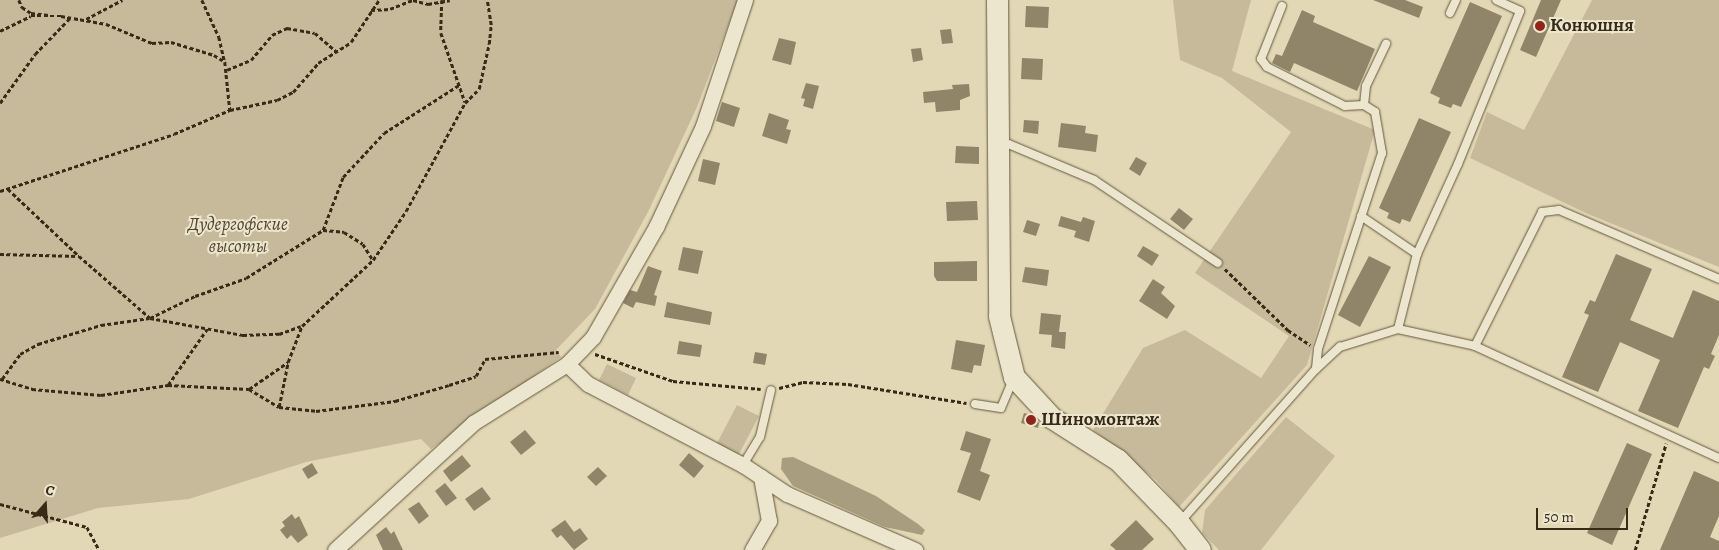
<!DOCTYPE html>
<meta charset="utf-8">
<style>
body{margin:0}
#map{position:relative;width:1719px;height:550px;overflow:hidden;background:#e3d8b5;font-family:Alegreya,serif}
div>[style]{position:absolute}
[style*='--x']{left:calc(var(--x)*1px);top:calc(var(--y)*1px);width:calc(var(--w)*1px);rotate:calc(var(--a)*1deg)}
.green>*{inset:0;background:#c6ba9a}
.water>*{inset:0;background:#a99d7f}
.building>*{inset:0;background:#908469}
.path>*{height:2.5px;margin-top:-1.25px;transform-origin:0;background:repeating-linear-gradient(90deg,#372a17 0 4px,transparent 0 6.5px)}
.roads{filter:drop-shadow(0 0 1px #62563e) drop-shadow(0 0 1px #62563e)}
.lane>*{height:8px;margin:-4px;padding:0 4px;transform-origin:4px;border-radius:4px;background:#ede6cf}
.street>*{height:15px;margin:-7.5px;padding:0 7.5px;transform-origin:7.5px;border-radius:7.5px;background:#ede6cf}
.secondary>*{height:21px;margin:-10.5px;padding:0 10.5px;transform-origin:10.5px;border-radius:10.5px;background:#ede6cf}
.dots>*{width:14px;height:14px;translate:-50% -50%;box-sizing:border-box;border:2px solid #ede6cf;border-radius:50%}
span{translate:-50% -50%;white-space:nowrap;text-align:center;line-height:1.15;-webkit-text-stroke:4px #ede6cf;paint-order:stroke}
.poi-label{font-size:19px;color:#372a17;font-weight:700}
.left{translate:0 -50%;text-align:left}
.park-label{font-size:19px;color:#544731;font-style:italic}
.north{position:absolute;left:20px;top:480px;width:50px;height:50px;-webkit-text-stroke:4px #ede6cf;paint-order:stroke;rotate:19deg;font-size:14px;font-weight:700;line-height:20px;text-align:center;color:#372a17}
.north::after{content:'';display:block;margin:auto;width:18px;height:22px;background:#372a17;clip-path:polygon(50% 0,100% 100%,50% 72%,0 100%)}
.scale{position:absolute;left:1536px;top:508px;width:92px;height:22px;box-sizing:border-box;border:2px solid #372a17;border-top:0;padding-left:6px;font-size:15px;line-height:18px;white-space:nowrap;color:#372a17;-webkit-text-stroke:4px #ede6cf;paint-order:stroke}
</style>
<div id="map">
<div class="green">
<i style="clip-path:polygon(0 0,738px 0,697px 107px,649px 210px,595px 309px,556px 350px,561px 357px,431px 449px,421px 439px,306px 462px,189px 499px,98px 508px,0 538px)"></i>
<i style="clip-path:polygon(1173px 0,1251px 0,1232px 71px,1375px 130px,1307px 365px,1179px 507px,1156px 480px,1093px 430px,1143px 348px,1185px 330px,1261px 378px,1289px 336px,1195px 273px,1291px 132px,1222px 78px,1180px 60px)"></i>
<i style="clip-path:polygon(1592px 0,1719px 0,1719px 267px,1588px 214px,1470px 158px,1487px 112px,1524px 130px)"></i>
<i style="clip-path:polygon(607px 364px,636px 378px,628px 395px,599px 380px)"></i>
<i style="clip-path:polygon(737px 405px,759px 416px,738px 456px,716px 445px)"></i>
<i style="clip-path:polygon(1286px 417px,1335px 456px,1261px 550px,1219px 550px,1202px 533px,1205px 510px)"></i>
</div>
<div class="water">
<i style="clip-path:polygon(793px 457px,876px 496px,918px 524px,925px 530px,922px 535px,885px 527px,793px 486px,781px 469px,782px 458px)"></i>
</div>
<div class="building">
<i style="clip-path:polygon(1373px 0,1405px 0,1423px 7px,1419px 18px)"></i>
<i style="clip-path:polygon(1541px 0,1561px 0,1536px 57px,1520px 50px)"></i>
<i style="clip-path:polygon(1470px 2px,1502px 16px,1461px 107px,1453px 104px,1451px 108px,1438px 103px,1440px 98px,1430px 93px)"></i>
<i style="clip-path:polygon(1026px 6px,1049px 7px,1048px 28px,1025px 27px)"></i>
<i style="clip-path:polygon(1302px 10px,1315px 16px,1313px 22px,1375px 49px,1357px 91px,1294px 63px,1290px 72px,1272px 63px,1276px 54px,1282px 56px)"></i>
<i style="clip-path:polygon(951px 29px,953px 43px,942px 44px,940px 30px)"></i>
<i style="clip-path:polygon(779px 38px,796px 42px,791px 65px,772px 60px)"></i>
<i style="clip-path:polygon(921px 48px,923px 60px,913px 62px,911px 49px)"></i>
<i style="clip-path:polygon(1022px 58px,1043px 59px,1042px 80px,1021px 79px)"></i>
<i style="clip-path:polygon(806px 83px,819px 86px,813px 109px,803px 106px,805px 99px,801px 98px)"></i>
<i style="clip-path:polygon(969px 84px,970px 96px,960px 100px,960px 110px,936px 112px,935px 102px,924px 103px,923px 92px,953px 89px,952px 85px)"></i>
<i style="clip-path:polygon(722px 102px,740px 108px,734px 127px,716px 121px)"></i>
<i style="clip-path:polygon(769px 113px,789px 120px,786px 129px,791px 130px,787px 144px,762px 136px)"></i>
<i style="clip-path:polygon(1419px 118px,1451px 132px,1410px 222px,1402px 219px,1400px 224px,1387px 218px,1389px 213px,1379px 208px)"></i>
<i style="clip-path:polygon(1024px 120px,1039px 121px,1038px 134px,1023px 132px)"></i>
<i style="clip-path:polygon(1061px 123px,1086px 126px,1085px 133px,1098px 135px,1096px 152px,1058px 147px)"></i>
<i style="clip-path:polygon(956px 146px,979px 147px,979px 164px,955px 163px)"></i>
<i style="clip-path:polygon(1136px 157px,1147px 163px,1140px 176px,1129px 169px)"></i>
<i style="clip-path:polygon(703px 159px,720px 163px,715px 185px,698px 181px)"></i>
<i style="clip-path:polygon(977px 201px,978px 220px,947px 221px,946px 202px)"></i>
<i style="clip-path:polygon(1179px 208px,1193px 219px,1184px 230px,1170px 219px)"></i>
<i style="clip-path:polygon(1061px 216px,1081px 222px,1083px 217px,1095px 221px,1089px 242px,1074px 237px,1076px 231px,1058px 226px)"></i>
<i style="clip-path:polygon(1027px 220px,1040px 224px,1036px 236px,1023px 232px)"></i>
<i style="clip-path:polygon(1143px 246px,1159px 255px,1152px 266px,1137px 256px)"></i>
<i style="clip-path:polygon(683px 247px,703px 251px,698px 274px,678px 270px)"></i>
<i style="clip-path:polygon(1616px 254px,1652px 269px,1630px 320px,1673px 338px,1693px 290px,1719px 301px,1719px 335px,1711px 354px,1715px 356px,1709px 369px,1704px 367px,1678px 428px,1638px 411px,1660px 360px,1620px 342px,1598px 392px,1562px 377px,1589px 315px,1584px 313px,1590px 300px,1595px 302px)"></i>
<i style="clip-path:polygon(1369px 256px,1391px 267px,1360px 327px,1338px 315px)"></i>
<i style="clip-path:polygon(977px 261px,977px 281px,937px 281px,934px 276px,934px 262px)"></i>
<i style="clip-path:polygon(648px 266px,662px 271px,654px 295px,657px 296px,655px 306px,636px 302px,633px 308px,623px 303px,630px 290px,637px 292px)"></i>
<i style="clip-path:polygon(1025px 267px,1049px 270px,1047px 286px,1022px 282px)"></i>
<i style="clip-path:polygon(1153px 279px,1165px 287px,1161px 293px,1175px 306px,1167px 319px,1139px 301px)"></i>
<i style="clip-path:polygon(667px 302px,712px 312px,710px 325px,664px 317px)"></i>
<i style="clip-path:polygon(1041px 313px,1061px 315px,1059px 332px,1066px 332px,1065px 349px,1051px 347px,1052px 335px,1039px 334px)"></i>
<i style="clip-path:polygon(956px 340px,985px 345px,981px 366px,974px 365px,972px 373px,951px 369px)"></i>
<i style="clip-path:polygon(679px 341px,702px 345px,700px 357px,677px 354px)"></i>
<i style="clip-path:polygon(755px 352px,767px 354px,765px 365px,753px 363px)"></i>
<i style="clip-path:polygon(1024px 413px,1032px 415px,1039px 423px,1038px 428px,1021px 423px)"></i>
<i style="clip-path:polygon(525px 430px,536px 443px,521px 455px,510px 442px)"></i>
<i style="clip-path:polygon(966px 431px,991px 439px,980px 471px,990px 475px,980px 501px,957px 492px,971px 453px,960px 450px)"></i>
<i style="clip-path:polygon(1627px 443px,1652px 454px,1612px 545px,1587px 533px)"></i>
<i style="clip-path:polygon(689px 453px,704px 466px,694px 478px,679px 465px)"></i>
<i style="clip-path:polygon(462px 455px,471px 466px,451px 482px,443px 471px)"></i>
<i style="clip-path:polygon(312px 463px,318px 473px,308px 479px,302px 469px)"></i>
<i style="clip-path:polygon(598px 467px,607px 476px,596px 486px,587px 477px)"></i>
<i style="clip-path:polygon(1694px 471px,1719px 482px,1719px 516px,1710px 537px,1719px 541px,1719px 550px,1660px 550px)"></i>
<i style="clip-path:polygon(445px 483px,457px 498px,446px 506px,435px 491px)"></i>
<i style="clip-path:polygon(482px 487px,491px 499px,474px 511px,465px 499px)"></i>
<i style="clip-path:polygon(419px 502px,429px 516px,419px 524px,408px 509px)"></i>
<i style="clip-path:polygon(292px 514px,295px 519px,299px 516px,308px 535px,298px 543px,291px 535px,287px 539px,280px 530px,285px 526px,282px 522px)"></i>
<i style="clip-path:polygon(565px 520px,574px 532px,580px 528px,588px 539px,574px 550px,561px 535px,557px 538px,551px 530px)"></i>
<i style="clip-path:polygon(1136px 520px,1154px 539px,1142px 550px,1116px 550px,1110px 545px)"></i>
<i style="clip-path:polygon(386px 527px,391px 534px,394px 531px,403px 550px,383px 550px,376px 535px)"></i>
</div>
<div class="path">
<i style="--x:19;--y:0;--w:8;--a:67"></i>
<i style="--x:22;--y:7;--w:11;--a:34"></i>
<i style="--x:31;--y:13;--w:18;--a:6"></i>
<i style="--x:202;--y:0;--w:41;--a:65.3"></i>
<i style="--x:219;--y:37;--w:26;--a:77"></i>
<i style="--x:413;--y:0;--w:16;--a:15"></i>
<i style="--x:428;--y:4;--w:22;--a:-10"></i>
<i style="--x:442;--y:0;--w:33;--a:92"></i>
<i style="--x:441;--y:33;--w:73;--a:70.8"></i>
<i style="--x:371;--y:10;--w:19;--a:-3"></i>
<i style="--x:390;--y:9;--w:24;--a:-22"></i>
<i style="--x:86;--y:19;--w:41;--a:-27.8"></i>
<i style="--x:0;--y:31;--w:34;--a:-26"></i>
<i style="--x:31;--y:16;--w:30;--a:0"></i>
<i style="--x:61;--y:16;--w:46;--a:10.1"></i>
<i style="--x:106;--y:24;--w:50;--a:22.4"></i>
<i style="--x:152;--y:43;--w:19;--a:-3"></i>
<i style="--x:171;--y:42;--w:45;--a:16.8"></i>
<i style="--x:214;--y:55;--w:13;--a:32"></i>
<i style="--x:225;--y:62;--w:48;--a:84.1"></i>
<i style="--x:227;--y:70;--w:26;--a:-23"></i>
<i style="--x:251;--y:60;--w:33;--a:-50"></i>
<i style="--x:272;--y:35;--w:17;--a:-25"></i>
<i style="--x:287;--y:28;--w:28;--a:10"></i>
<i style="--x:315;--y:33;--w:29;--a:41"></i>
<i style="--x:0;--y:103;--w:60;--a:-54.5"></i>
<i style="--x:35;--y:54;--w:50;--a:-45.8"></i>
<i style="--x:8;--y:189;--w:96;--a:43.3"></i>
<i style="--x:0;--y:191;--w:183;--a:-18.1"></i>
<i style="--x:174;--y:134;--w:61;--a:-23.2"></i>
<i style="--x:230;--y:110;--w:48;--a:-12"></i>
<i style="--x:277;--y:100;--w:18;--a:-27"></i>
<i style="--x:293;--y:92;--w:38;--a:-49"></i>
<i style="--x:318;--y:63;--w:39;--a:-32"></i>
<i style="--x:351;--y:42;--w:50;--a:-56.3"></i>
<i style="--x:323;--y:230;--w:21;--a:5"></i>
<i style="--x:344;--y:232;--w:22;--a:32"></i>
<i style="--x:363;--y:244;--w:19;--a:58"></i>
<i style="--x:0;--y:254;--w:79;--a:1.5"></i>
<i style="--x:79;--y:256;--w:94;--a:41.1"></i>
<i style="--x:150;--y:318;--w:50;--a:-26.1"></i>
<i style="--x:195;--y:296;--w:54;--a:-19.4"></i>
<i style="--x:246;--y:278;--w:91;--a:-31.9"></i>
<i style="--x:323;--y:230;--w:57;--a:-69.3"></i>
<i style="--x:343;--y:177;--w:60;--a:-47"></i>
<i style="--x:384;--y:133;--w:89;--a:-32.6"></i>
<i style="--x:1225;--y:269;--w:88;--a:44.1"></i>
<i style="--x:1288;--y:330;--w:27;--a:34"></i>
<i style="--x:595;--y:354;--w:83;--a:19.1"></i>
<i style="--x:673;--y:381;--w:88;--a:5.2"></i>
<i style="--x:0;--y:379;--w:34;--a:17"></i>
<i style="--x:32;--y:389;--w:69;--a:5"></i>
<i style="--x:101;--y:395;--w:68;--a:-8.5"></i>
<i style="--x:168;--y:385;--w:81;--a:2.8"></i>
<i style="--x:249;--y:389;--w:35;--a:31"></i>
<i style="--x:279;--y:407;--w:37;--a:6"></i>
<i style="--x:316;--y:411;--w:80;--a:-7.2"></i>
<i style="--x:395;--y:401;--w:56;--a:-16.5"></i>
<i style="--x:449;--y:385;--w:28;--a:-18"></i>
<i style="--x:476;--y:376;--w:19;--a:-62"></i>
<i style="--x:485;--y:359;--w:74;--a:-5.4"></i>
<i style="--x:2;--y:379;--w:31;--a:-54"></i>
<i style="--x:20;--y:354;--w:21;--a:-29"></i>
<i style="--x:38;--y:344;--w:66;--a:-16.8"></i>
<i style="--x:101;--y:325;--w:49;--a:-8.1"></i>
<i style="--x:150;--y:318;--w:95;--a:10.4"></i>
<i style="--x:243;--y:335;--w:36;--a:-2"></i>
<i style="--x:279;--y:334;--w:23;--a:-20"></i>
<i style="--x:168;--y:385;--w:68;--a:-55.1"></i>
<i style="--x:779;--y:388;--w:25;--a:-14"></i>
<i style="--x:803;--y:382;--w:45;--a:2.5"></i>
<i style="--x:848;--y:384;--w:120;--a:9.1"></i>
<i style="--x:249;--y:389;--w:47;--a:-34.7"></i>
<i style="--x:288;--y:362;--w:39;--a:-69"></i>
<i style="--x:302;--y:326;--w:97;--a:-42.9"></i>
<i style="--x:373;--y:260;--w:59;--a:-56"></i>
<i style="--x:406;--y:211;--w:123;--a:-61.4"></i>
<i style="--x:465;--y:103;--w:20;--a:-45"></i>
<i style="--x:479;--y:89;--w:46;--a:-77.5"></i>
<i style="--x:489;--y:44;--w:19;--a:-84"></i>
<i style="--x:491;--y:25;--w:25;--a:-99"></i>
<i style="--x:279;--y:407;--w:46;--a:-78.7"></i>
<i style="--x:0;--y:504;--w:90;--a:14.8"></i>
<i style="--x:87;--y:527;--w:26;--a:62"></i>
<i style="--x:1635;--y:550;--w:111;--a:-73.8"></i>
</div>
<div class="roads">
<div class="lane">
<i style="--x:1282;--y:6;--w:57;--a:111.6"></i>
<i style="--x:1261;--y:59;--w:10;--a:53"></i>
<i style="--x:1267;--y:67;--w:87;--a:26.6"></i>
<i style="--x:1345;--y:106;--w:19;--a:-3"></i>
<i style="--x:1364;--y:105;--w:13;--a:32"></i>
<i style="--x:1375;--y:112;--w:42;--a:80.3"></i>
<i style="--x:1382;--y:153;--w:206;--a:108.1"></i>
<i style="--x:1318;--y:349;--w:20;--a:96"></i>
<i style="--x:1450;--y:13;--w:14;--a:-65"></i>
<i style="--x:1364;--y:105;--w:19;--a:-84"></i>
<i style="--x:1366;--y:86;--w:47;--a:-64.5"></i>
<i style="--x:999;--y:140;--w:103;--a:22.8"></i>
<i style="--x:1094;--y:180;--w:149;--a:33.8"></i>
<i style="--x:1361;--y:216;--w:68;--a:34.2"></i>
<i style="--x:1398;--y:329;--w:77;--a:-75.8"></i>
<i style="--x:1417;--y:254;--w:99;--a:-65.5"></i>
<i style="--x:1458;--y:164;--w:165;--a:-67.9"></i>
<i style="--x:1520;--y:11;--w:26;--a:-155"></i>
<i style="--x:1475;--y:346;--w:150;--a:-63.4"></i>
<i style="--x:1542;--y:212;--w:17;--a:-7"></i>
<i style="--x:1559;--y:210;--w:174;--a:23.3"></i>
<i style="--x:975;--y:404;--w:26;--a:9"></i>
<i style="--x:1001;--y:408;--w:33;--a:-67"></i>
<i style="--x:743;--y:465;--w:33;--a:-59"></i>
<i style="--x:760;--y:437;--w:48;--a:-76.8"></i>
<i style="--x:1180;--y:522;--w:205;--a:-48.4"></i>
<i style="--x:1316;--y:369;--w:33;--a:-43"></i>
<i style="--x:1340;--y:347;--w:61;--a:-17.2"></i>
<i style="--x:1398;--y:329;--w:79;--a:12.4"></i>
<i style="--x:1475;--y:346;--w:268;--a:24.7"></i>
</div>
<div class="street">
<i style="--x:567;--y:364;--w:29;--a:44"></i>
<i style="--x:588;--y:384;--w:175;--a:27.6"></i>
<i style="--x:743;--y:465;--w:53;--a:33.4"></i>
<i style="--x:787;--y:494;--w:140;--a:23.6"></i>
<i style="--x:335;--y:550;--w:188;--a:-42.6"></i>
<i style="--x:473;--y:423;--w:111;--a:-32.1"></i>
<i style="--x:567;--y:364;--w:37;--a:-46"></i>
<i style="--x:593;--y:337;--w:127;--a:-60.2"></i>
<i style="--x:656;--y:227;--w:111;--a:-65"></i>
<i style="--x:703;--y:126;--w:133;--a:-71.6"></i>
<i style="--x:752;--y:550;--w:34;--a:-60"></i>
<i style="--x:769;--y:521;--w:45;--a:-100.3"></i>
</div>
<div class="secondary">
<i style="--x:997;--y:0;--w:316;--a:89.6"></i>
<i style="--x:999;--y:316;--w:63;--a:76.2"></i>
<i style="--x:1014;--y:377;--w:56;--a:47.2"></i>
<i style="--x:1052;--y:418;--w:78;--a:32.5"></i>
<i style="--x:1118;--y:460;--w:88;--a:45.9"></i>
<i style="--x:1179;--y:523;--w:34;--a:52"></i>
</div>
</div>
<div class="dots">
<i style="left:1540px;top:26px;background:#8f2418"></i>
<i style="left:1031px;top:420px;background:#8f2418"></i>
</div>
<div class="poi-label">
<span class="left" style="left:1550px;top:26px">Конюшня</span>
<span class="left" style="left:1041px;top:420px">Шиномонтаж</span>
</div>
<div class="park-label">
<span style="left:238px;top:236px">Дудергофские<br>высоты</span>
</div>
<div class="north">С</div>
<div class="scale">50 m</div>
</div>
